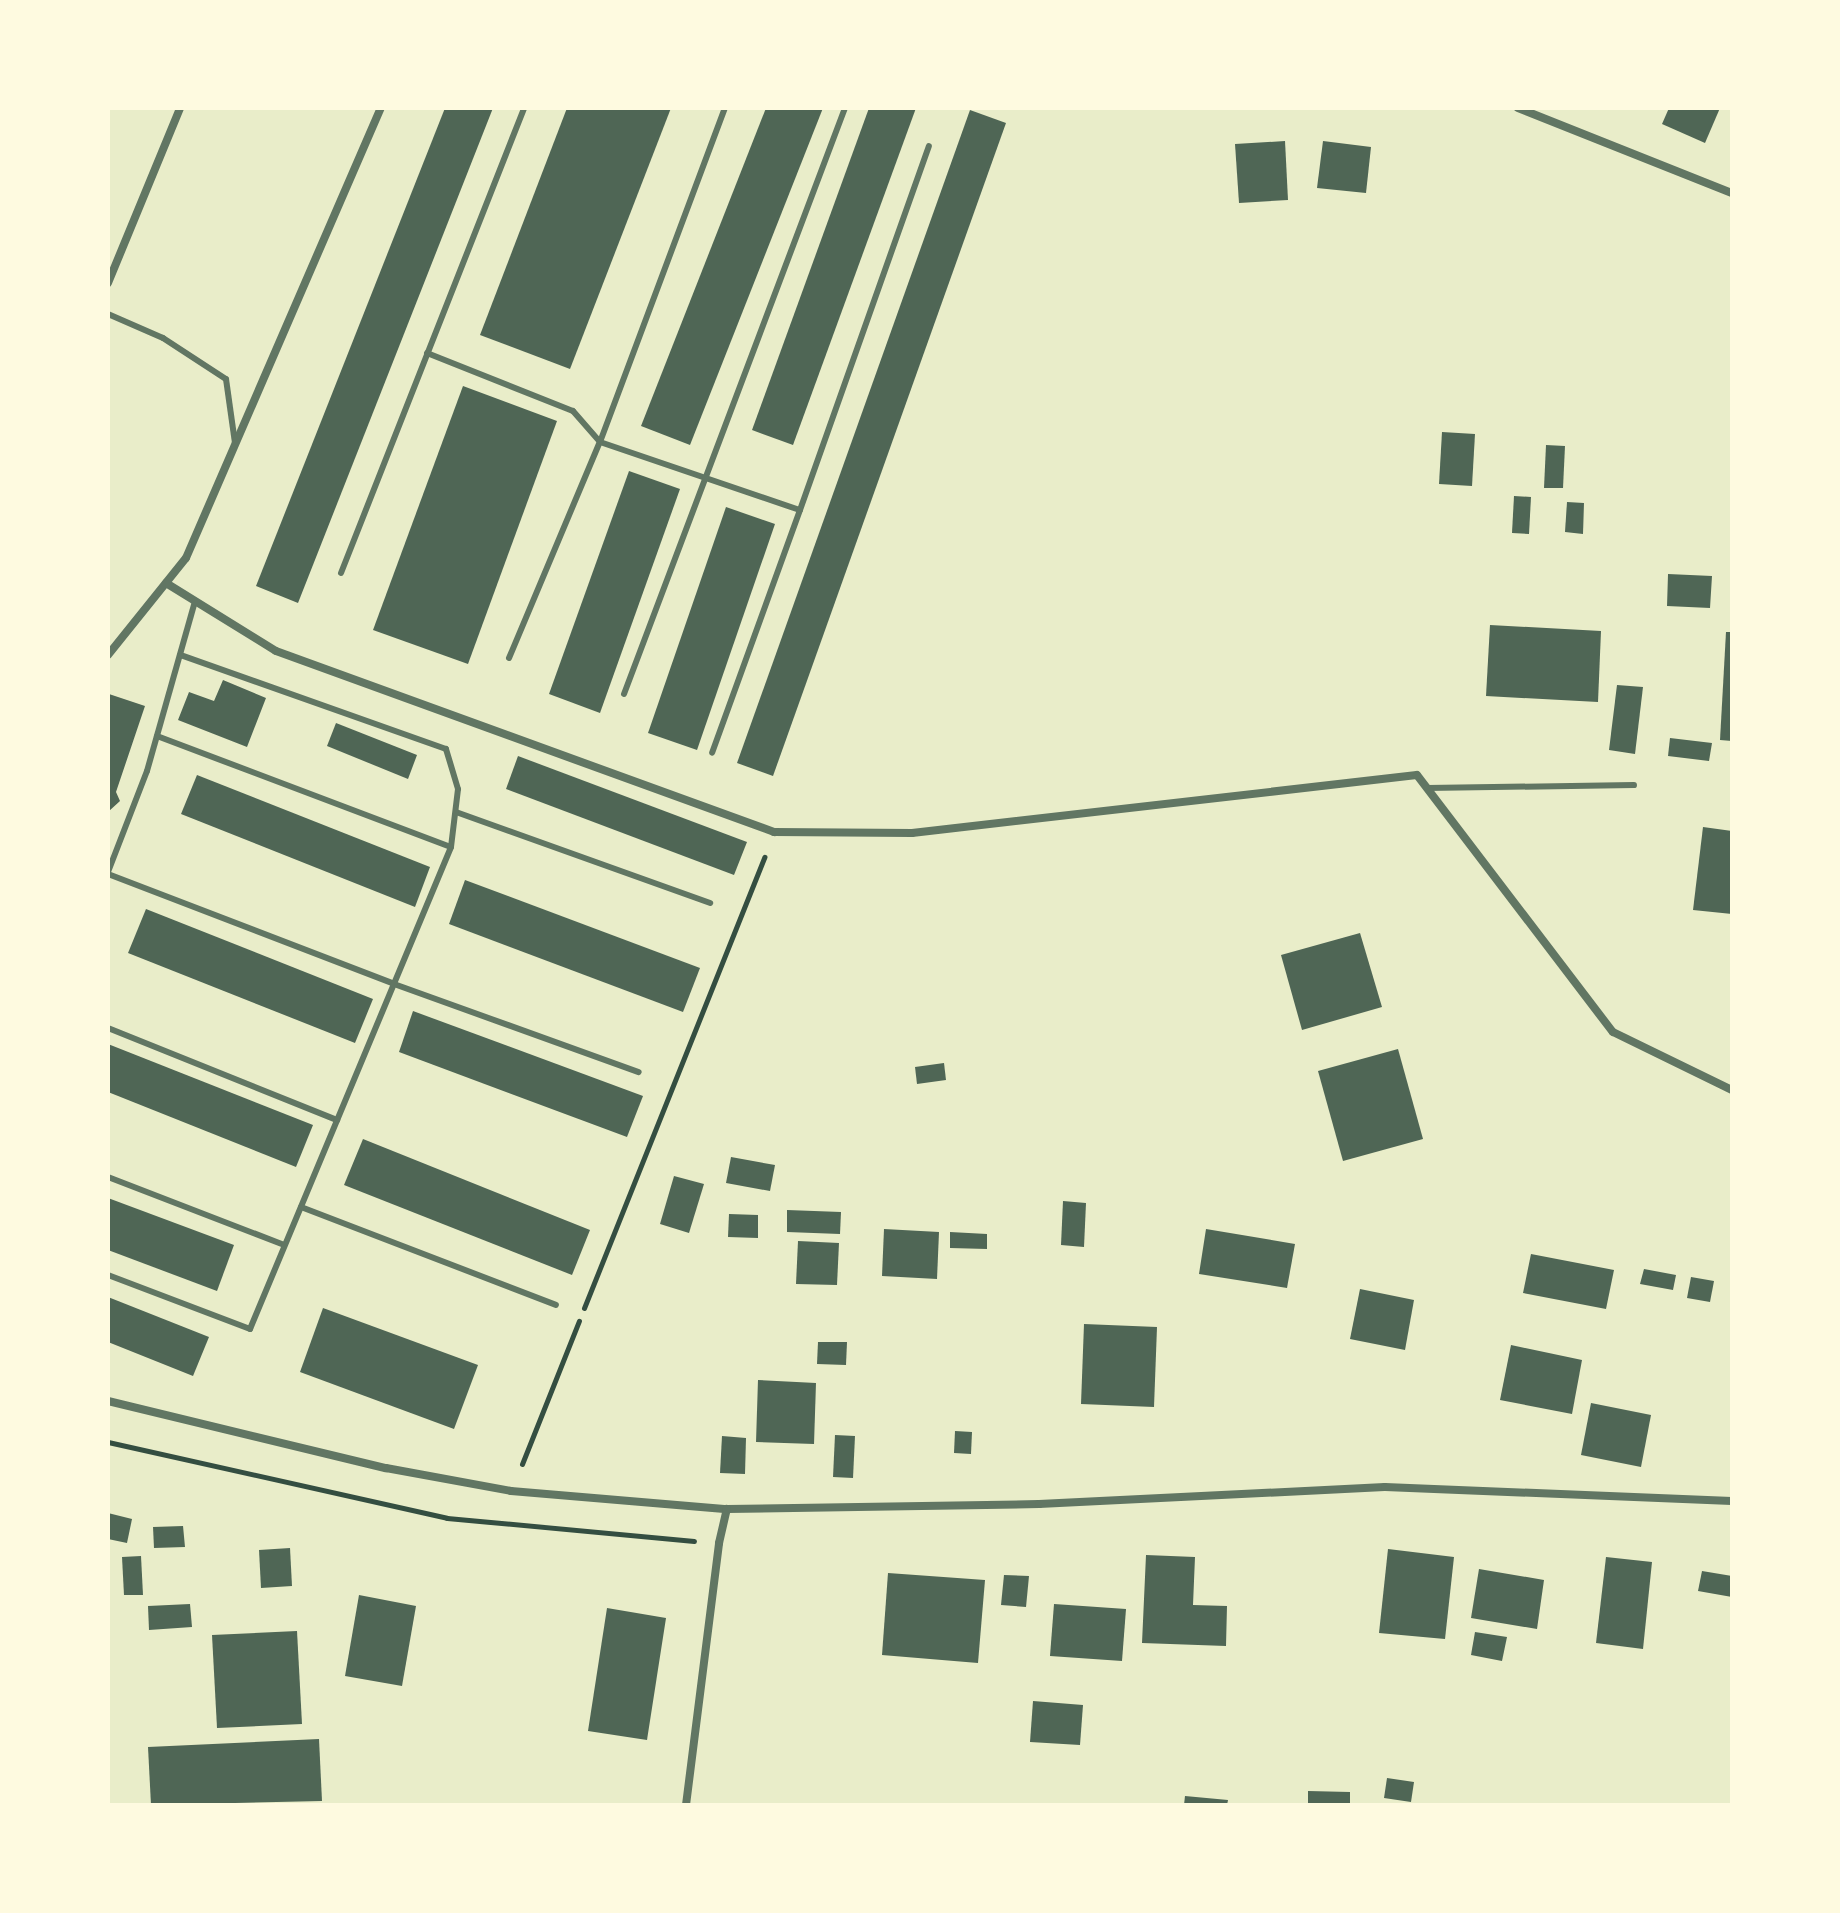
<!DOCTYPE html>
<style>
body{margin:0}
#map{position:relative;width:1840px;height:1913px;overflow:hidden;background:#e9edc9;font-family:"PT Sans Narrow",sans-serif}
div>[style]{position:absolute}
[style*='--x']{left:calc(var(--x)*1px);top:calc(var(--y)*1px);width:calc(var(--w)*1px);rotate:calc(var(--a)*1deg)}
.building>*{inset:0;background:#4f6655}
.path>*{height:5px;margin:-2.5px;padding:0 2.5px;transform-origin:2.5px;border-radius:2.5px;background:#344e41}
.service>*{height:6px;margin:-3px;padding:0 3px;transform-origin:3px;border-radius:3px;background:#617663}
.minor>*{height:8px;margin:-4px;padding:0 4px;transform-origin:4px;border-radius:4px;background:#617663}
span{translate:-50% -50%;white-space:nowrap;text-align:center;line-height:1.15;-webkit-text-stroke:7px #fefae0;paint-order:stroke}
.frame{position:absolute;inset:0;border:110px solid #fefae0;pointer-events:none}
</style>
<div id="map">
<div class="building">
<i style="clip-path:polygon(445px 108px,493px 108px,298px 603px,256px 586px)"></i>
<i style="clip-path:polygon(567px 108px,671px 108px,570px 369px,480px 335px)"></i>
<i style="clip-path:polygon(766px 108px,823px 108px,690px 445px,641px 426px)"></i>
<i style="clip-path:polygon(869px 108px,916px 108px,793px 445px,752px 430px)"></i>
<i style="clip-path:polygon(1669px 108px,1720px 108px,1705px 143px,1662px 124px)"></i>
<i style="clip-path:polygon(970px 110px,1006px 123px,773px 776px,737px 763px)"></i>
<i style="clip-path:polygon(1285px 141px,1288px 200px,1239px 203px,1235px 144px)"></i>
<i style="clip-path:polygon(1323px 141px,1371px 147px,1366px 193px,1317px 188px)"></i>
<i style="clip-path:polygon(463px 386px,557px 421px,468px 664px,373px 630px)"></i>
<i style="clip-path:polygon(1442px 432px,1475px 434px,1472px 486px,1439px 484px)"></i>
<i style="clip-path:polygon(1546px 445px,1565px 446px,1563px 488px,1544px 488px)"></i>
<i style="clip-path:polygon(629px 471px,680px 489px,600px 713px,549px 694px)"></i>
<i style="clip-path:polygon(1514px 496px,1531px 497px,1529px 534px,1512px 533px)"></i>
<i style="clip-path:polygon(1567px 502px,1584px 503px,1583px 534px,1565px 532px)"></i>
<i style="clip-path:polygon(726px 507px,775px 524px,697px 750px,648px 733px)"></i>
<i style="clip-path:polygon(1668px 574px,1712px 576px,1710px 608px,1667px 606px)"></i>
<i style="clip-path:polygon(1490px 625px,1601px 631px,1598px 702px,1486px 696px)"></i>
<i style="clip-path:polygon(1726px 632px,1732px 632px,1732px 741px,1720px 740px)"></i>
<i style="clip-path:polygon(223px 680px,266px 698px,247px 747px,178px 720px,189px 692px,214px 701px)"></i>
<i style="clip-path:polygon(1617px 685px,1643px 687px,1635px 754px,1609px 750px)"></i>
<i style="clip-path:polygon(109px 694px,145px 706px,116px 792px,120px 801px,108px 812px)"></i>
<i style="clip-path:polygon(336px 723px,417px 755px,408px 779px,327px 746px)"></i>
<i style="clip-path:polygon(1670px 738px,1712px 743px,1709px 761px,1668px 756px)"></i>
<i style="clip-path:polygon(518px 756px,747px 842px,734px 875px,506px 789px)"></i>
<i style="clip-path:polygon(197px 775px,430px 867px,415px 907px,181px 814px)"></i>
<i style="clip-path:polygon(1703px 827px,1732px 831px,1732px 914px,1693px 910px)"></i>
<i style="clip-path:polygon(465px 880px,700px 968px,683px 1012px,449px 924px)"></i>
<i style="clip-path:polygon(146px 909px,373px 999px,355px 1043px,128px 953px)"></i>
<i style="clip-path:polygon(1360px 933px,1382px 1007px,1302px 1030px,1281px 955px)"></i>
<i style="clip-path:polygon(413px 1011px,643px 1096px,627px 1137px,399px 1052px)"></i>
<i style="clip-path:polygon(108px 1044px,313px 1125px,296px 1167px,108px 1092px)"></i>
<i style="clip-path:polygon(1398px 1049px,1423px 1139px,1343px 1161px,1318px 1071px)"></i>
<i style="clip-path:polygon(944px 1063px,946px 1080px,917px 1084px,915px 1067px)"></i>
<i style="clip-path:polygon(363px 1139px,590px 1230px,572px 1275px,344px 1185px)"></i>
<i style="clip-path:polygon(731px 1157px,775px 1165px,770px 1191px,726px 1183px)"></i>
<i style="clip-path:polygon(674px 1176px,704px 1184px,689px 1233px,660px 1224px)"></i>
<i style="clip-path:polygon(108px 1198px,234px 1245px,217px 1291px,108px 1250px)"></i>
<i style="clip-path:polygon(1063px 1201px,1086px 1203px,1084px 1247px,1061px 1245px)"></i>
<i style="clip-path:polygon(787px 1210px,841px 1212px,840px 1234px,787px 1232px)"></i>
<i style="clip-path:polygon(729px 1214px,758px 1215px,758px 1238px,728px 1237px)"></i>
<i style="clip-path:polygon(884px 1229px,939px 1232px,937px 1279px,882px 1276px)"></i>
<i style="clip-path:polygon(1206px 1229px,1295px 1244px,1287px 1288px,1199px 1274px)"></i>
<i style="clip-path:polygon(950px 1232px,987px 1234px,987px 1249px,950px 1248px)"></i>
<i style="clip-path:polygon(798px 1241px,839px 1243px,837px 1285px,796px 1284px)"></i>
<i style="clip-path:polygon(1531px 1254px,1614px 1270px,1606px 1309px,1523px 1293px)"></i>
<i style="clip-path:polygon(1644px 1269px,1676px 1275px,1673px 1290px,1640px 1284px)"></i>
<i style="clip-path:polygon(1691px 1277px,1714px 1281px,1710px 1302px,1687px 1298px)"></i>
<i style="clip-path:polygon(1360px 1289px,1414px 1300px,1405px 1350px,1350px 1339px)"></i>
<i style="clip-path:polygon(108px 1297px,209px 1337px,193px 1376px,108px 1342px)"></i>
<i style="clip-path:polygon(323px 1308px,478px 1365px,454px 1429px,300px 1372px)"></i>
<i style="clip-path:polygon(1084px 1324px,1157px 1327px,1154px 1407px,1081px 1404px)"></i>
<i style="clip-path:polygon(818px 1342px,847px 1342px,846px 1365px,817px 1364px)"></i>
<i style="clip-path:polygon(1511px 1345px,1582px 1360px,1572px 1414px,1500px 1400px)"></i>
<i style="clip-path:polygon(758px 1380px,816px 1383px,814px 1444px,756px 1442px)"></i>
<i style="clip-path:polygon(1591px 1403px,1651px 1415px,1641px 1467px,1581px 1455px)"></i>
<i style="clip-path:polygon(955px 1431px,972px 1432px,971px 1454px,954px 1453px)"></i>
<i style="clip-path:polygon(835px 1435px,855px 1436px,853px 1478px,833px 1477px)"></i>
<i style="clip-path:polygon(722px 1436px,746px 1438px,745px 1474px,720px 1473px)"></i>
<i style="clip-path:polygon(108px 1513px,132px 1519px,127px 1543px,108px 1539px)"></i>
<i style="clip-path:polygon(183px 1526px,185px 1547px,154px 1548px,153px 1527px)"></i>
<i style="clip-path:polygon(290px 1548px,292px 1586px,261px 1588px,259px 1550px)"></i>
<i style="clip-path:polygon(1388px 1549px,1454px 1557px,1445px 1639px,1379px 1633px)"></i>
<i style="clip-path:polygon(1146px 1555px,1195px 1557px,1193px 1605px,1227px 1606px,1226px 1646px,1142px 1643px)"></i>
<i style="clip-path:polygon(141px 1556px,143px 1595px,124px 1595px,122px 1557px)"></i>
<i style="clip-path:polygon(1606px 1557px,1652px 1562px,1643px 1649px,1596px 1643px)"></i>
<i style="clip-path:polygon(1479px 1569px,1544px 1580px,1537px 1629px,1471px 1618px)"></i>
<i style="clip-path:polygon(1702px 1571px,1732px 1576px,1732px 1597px,1698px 1591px)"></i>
<i style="clip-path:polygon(888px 1573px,985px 1580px,978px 1663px,882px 1655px)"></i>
<i style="clip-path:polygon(1004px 1575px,1029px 1576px,1026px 1607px,1001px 1605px)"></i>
<i style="clip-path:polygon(359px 1595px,416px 1606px,402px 1686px,345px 1676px)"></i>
<i style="clip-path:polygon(190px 1604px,192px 1627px,149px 1630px,148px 1606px)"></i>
<i style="clip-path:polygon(1054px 1604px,1126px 1609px,1122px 1661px,1050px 1656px)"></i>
<i style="clip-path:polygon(607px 1608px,666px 1618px,647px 1740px,588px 1731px)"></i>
<i style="clip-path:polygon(297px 1631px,302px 1724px,217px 1728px,212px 1635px)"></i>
<i style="clip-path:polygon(1475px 1632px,1507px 1637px,1502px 1661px,1471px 1655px)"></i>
<i style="clip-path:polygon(1033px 1701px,1083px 1705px,1080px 1745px,1030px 1742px)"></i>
<i style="clip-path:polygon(319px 1739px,322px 1801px,151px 1805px,148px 1747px)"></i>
<i style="clip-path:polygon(1387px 1778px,1414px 1782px,1411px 1802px,1384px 1798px)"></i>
<i style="clip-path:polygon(1308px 1791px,1350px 1792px,1350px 1805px,1308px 1805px)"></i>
<i style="clip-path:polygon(1185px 1796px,1228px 1800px,1227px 1805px,1184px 1805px)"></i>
</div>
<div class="path">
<i style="--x:584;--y:1308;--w:486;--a:-68.2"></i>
<i style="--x:108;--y:1442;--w:347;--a:12.6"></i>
<i style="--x:447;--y:1518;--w:248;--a:5.3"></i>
<i style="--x:522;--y:1464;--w:154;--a:-68.3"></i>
</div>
<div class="service">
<i style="--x:108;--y:314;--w:60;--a:23.6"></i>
<i style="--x:163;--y:338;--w:75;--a:33.1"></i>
<i style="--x:226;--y:379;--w:65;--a:82"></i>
<i style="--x:427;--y:353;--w:157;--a:21.7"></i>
<i style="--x:573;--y:411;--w:41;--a:48.9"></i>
<i style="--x:600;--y:442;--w:211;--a:18.8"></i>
<i style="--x:800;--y:510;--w:258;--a:109.9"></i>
<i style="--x:800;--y:510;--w:386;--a:-70.5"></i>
<i style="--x:341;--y:573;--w:500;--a:-68.5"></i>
<i style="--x:509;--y:658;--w:234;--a:-67.2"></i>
<i style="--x:600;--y:442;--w:357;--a:-69.5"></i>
<i style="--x:624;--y:694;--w:626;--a:-69.34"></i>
<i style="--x:157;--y:736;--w:314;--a:20.7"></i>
<i style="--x:1427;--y:788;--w:207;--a:-0.8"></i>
<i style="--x:456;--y:812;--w:270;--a:19.7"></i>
<i style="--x:108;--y:872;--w:108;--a:-68.9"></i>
<i style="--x:147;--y:771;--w:177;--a:-74.2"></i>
<i style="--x:108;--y:874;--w:306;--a:21"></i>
<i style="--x:394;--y:984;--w:260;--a:19.8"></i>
<i style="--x:108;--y:1028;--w:247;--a:21.9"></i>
<i style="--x:108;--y:1177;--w:189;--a:21.1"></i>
<i style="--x:301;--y:1207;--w:273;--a:21"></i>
<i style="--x:108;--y:1275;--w:152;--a:20.8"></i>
<i style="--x:250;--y:1329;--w:522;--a:-67.36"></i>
<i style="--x:451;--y:847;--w:58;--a:-83.1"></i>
<i style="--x:458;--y:789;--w:42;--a:-106.7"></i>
<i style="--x:446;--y:749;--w:282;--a:-160.5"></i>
</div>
<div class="minor">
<i style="--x:1518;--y:108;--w:230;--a:21.7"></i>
<i style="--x:108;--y:283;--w:189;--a:-67.6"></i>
<i style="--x:166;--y:583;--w:129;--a:31.7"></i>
<i style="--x:276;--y:651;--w:530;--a:19.97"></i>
<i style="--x:774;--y:832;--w:138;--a:0.4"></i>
<i style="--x:912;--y:833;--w:508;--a:-6.55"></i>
<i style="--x:1417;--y:775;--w:323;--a:52.7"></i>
<i style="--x:1613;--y:1032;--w:132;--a:26"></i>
<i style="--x:108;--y:655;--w:124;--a:-51.2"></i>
<i style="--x:186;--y:558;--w:490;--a:-66.6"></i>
<i style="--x:108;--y:1401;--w:286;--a:13.6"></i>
<i style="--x:386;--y:1468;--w:127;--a:10.4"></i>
<i style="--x:511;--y:1491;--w:217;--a:4.8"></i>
<i style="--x:727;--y:1509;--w:312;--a:-0.9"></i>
<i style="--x:1039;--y:1504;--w:346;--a:-2.8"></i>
<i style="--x:1385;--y:1487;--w:347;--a:2.3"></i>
<i style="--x:686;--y:1805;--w:264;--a:-82.8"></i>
<i style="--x:719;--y:1543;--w:35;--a:-77"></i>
</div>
<div class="frame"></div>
</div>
